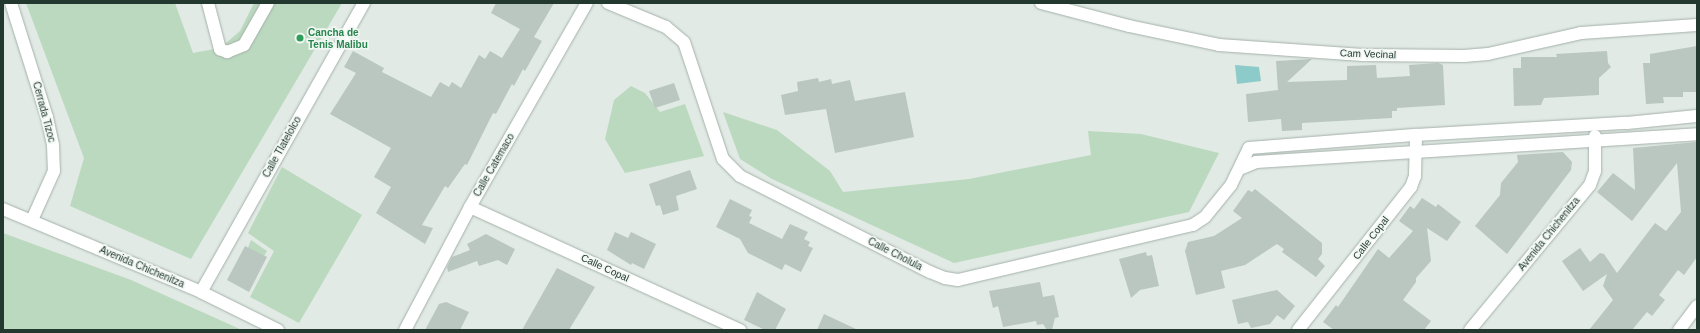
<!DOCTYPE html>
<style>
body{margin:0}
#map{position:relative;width:1700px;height:333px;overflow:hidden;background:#e1eae4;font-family:Arial,sans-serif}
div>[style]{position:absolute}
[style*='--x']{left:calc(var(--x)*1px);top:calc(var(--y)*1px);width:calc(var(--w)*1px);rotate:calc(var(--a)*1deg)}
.green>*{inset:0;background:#bbd9bf}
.water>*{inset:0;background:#8dcaca}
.building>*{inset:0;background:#b9c7c0}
.roads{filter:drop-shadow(0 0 1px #a4b1aa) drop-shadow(0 0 1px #a4b1aa)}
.minor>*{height:12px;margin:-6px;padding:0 6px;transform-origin:6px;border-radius:6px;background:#fff}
.dots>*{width:11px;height:11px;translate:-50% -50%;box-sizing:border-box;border:2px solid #f1f7f3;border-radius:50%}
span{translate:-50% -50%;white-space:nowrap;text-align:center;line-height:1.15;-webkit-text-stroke:3.5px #f1f7f3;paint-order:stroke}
.leisure-label{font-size:10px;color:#27864d;font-weight:700}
.left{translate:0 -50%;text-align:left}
.street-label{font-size:10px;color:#233930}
.frame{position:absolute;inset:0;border:4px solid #233930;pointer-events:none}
</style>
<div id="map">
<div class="green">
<i style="clip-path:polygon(26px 3px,175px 3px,193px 53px,220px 48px,240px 31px,254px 3px,342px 3px,191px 259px,70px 206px,84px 158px)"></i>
<i style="clip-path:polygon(631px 86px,645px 93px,660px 112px,685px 104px,704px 156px,625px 173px,605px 139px,614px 100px)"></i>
<i style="clip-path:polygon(723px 112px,777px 130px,830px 171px,843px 192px,969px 179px,1091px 155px,1088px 131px,1141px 134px,1219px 153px,1189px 212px,954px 263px,772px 179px,740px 159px)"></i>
<i style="clip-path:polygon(282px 167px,362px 215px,299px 323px,250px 297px,274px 251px,248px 233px)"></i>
<i style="clip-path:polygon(3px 233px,131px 280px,242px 330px,3px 330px)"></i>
<i style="clip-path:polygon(251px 240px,267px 251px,261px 261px,246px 253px)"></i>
</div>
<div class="water">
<i style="clip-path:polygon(1235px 65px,1259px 67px,1261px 81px,1237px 84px)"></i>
</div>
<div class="building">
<i style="clip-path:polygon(496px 3px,554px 3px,534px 37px,542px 41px,525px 71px,523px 69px,514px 86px,512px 84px,496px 114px,493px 113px,467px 165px,465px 164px,448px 188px,445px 186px,422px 225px,433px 228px,425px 244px,376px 213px,391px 187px,374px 177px,391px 148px,330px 114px,356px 73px,344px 67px,353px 51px,384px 68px,382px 72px,431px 97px,440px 82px,449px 87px,452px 82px,461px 88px,479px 55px,485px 59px,490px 51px,502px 58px,520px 29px,491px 13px)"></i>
<i style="clip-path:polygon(1697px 46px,1697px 92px,1683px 92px,1683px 97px,1663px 97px,1664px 103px,1646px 104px,1643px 63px,1650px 63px,1650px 54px)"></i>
<i style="clip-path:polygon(1607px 51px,1608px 63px,1611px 67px,1599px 78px,1599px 95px,1544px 98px,1541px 105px,1514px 106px,1513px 68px,1521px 68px,1521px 57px,1557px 57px,1556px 54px)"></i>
<i style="clip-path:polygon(1312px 59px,1287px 82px,1347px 80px,1347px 66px,1376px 65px,1377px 78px,1410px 76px,1409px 65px,1438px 63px,1443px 65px,1445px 105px,1397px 108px,1397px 111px,1392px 111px,1392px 118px,1302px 123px,1302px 130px,1282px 131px,1281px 119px,1248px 122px,1246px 94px,1278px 90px,1276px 61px)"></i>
<i style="clip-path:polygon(818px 78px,819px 82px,831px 79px,832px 84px,850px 80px,855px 101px,905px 92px,914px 137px,835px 153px,826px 109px,785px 115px,781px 95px,798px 91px,797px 82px)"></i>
<i style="clip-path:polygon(674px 83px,680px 100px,655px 108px,649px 91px)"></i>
<i style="clip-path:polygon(1697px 142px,1697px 257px,1684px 275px,1678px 270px,1659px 295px,1665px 300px,1652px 316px,1647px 312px,1632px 330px,1589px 330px,1613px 300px,1603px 286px,1607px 274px,1583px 291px,1562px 261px,1580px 248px,1590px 262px,1600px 253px,1604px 254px,1617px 273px,1655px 223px,1666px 231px,1681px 212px,1677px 163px,1632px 221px,1597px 192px,1613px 173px,1635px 190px,1633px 148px)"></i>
<i style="clip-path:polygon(1563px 152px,1572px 162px,1571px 170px,1507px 254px,1475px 226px,1500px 195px,1501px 183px,1518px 162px,1517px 155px)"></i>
<i style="clip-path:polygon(690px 170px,697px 189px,676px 196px,679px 210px,663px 215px,660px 205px,656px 206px,649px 184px)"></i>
<i style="clip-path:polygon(1255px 189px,1322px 243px,1322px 254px,1318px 259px,1325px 266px,1316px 277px,1282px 252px,1284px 249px,1277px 244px,1245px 265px,1221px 271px,1225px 288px,1196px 295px,1185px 251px,1188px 242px,1214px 236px,1242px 218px,1233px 211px,1248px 190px,1252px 192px)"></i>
<i style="clip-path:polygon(1422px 198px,1436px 207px,1438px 204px,1461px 222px,1447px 241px,1427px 228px,1431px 261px,1416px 278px,1416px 282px,1403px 300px,1431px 321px,1424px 330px,1334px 330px,1323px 322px,1336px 305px,1338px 307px,1378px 249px,1389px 258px,1413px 231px,1399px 221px,1410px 206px,1414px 209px)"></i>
<i style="clip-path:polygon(730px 199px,752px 210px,749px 216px,752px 217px,749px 223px,782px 239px,790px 224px,808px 232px,804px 239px,810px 242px,808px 246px,813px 248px,801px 272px,785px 264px,782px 270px,748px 253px,740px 239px,716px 227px)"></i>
<i style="clip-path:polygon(615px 232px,628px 238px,631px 232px,656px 244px,644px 269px,632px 263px,631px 265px,607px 250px)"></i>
<i style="clip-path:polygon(486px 234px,515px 249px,507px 265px,498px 260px,479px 266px,477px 261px,448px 272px,447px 267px,452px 257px,470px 250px,467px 244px)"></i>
<i style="clip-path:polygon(245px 246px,267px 257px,249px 292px,227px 280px)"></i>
<i style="clip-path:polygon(1146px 252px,1147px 256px,1152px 255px,1159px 286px,1140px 290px,1131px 298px,1119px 259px)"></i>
<i style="clip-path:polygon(557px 268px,595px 287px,569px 330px,522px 330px)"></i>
<i style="clip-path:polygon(1040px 282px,1043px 297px,1054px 295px,1055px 299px,1059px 317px,1055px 318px,1052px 330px,1047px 330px,1043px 324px,1037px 325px,1036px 321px,1003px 327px,998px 306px,993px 308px,989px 291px)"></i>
<i style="clip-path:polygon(1277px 290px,1295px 306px,1284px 320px,1277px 315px,1270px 324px,1251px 328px,1248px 322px,1238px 324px,1232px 300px)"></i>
<i style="clip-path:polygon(757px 292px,786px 309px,775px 330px,765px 330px,744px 320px)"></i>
<i style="clip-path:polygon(446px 302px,469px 312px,460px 330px,425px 330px,439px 304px)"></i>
<i style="clip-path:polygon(824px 314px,858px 330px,817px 330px)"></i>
</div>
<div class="roads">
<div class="minor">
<i style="--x:11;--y:3;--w:120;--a:72.5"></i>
<i style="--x:47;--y:117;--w:29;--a:78"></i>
<i style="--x:53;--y:145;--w:26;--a:88"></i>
<i style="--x:54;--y:171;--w:54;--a:114.2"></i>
<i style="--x:208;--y:3;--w:48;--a:75.4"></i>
<i style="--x:220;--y:49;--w:8;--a:23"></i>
<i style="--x:227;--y:52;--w:18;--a:-22"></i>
<i style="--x:244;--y:45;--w:48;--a:-60.3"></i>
<i style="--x:608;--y:3;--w:63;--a:22.5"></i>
<i style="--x:666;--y:27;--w:23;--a:40"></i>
<i style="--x:684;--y:42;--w:123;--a:71.6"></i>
<i style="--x:723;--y:159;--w:24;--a:45"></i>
<i style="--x:740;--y:176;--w:213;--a:26.8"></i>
<i style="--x:930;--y:272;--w:16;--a:22"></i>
<i style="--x:945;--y:278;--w:13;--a:9"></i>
<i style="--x:958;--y:280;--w:241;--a:-13.2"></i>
<i style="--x:1193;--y:225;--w:14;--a:-34"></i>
<i style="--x:1205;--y:217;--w:41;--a:-50.9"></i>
<i style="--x:1231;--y:185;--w:41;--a:-64.1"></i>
<i style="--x:1249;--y:148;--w:168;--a:-4.5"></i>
<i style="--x:1416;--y:135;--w:211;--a:-3.3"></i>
<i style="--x:1627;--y:123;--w:70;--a:-5.7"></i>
<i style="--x:1041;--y:3;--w:91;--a:14.6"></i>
<i style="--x:1129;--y:26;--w:92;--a:11.9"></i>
<i style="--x:1219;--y:45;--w:144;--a:4"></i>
<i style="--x:1363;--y:55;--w:101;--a:0.6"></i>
<i style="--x:1464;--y:56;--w:24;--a:-5"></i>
<i style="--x:1488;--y:54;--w:95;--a:-12.7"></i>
<i style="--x:1581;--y:33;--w:116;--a:-3.9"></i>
<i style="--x:1242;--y:168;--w:15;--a:-23"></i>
<i style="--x:1256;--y:162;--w:442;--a:-3.6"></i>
<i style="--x:470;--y:207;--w:297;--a:24.5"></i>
<i style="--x:3;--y:209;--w:215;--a:22.7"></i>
<i style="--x:201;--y:292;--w:86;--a:26.3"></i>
<i style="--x:201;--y:292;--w:332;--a:-60.6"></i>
<i style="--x:405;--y:330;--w:139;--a:-62.1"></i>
<i style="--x:470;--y:207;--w:235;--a:-60.2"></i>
<i style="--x:1298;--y:330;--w:182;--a:-51.7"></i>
<i style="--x:1411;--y:187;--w:12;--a:-70"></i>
<i style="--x:1415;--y:176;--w:41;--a:-88.6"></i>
<i style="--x:1470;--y:330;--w:188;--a:-50.4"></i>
<i style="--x:1590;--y:185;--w:15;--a:-70"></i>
<i style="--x:1595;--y:171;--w:35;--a:-90"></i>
<i style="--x:1679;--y:330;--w:30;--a:-53"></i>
</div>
</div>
<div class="dots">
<i style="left:300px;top:38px;background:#2e9e5b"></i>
</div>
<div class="leisure-label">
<span class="left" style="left:308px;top:38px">Cancha de<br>Tenis Malibu</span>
</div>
<div class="street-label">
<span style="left:1368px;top:54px;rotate:2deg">Cam Vecinal</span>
<span style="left:44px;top:112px;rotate:75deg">Cerrada Tizoc</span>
<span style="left:282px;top:147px;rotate:-61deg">Calle Tlatelolco</span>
<span style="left:494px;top:165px;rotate:-60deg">Calle Catemaco</span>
<span style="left:1549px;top:234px;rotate:-51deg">Avenida Chichenitza</span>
<span style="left:1371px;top:238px;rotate:-52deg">Calle Copal</span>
<span style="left:895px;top:254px;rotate:27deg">Calle Cholula</span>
<span style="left:142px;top:267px;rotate:23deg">Avenida Chichenitza</span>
<span style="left:605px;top:268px;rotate:25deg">Calle Copal</span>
</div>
<div class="frame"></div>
</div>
